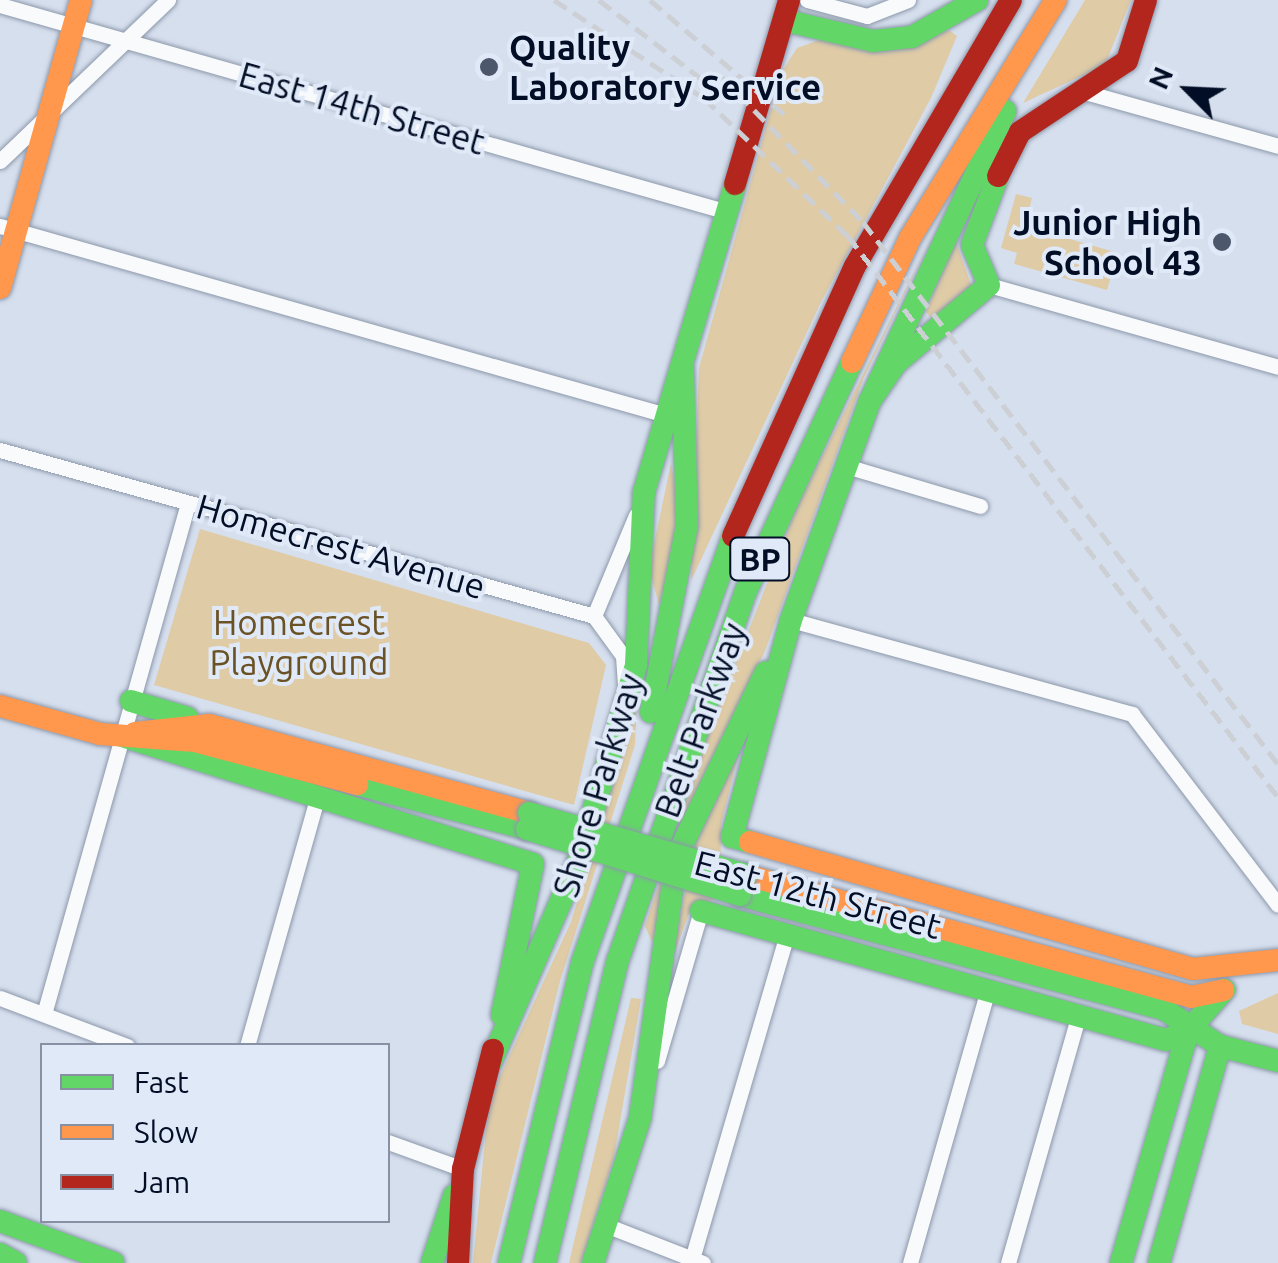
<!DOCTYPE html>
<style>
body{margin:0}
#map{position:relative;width:1278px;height:1263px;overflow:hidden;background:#d6dfee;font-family:Ubuntu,sans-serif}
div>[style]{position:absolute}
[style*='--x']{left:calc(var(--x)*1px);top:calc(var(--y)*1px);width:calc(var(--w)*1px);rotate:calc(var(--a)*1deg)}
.green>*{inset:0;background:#dfcba6}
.roads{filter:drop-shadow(0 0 2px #8c98aa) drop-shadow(0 0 2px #8c98aa)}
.street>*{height:15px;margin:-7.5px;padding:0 7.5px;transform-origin:7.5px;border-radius:7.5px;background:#f9fafc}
.fast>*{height:22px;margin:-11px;padding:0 11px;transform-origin:11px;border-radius:11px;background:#63d668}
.slow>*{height:22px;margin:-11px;padding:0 11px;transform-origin:11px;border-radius:11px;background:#ff974d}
.jam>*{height:22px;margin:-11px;padding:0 11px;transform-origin:11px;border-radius:11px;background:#b3261e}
.rail>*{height:5px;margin-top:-2.5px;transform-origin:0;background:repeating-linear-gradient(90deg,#cccfd4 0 15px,transparent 0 23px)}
.bridges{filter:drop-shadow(0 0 2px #8c98aa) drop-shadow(0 0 2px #8c98aa)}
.fast-bridge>*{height:22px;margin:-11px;padding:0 11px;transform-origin:11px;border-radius:11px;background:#63d668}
.dots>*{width:28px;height:28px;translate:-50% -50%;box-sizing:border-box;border:5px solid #e0e9f7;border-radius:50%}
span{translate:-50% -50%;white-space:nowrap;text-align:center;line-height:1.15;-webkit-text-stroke:8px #e0e9f7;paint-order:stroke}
.shield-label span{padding:2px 8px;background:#e0e9f7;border:2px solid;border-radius:8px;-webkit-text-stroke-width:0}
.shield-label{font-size:32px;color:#020e26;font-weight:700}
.poi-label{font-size:35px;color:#020e26;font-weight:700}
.left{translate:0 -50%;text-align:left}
.right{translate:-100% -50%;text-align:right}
.street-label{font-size:35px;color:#020e26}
.park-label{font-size:35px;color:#6a5225}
.legend{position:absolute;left:40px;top:1043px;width:350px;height:180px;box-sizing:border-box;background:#e0e9f7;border:2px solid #8791a3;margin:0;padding:12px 18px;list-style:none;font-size:30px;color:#020e26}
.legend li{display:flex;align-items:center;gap:20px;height:50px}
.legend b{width:50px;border:2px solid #8791a3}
.north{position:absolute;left:1138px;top:40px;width:100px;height:100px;-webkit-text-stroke:8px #e0e9f7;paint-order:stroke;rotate:294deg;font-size:28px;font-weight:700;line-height:40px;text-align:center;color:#020e26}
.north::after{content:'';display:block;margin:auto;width:35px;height:45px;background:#020e26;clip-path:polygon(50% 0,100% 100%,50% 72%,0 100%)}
</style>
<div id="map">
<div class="green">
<i style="clip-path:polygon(1085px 0,1131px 0,1105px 65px,1023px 103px)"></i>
<i style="clip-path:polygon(950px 31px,957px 36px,931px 98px,820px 304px,691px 581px,699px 368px,781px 73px,797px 48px,825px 38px)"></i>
<i style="clip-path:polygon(1016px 194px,1032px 198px,1025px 226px,1118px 253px,1107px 290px,1014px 264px,1017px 253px,1001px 248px)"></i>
<i style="clip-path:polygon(935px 230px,864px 377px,765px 651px,704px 774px,652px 942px,645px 926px,706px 740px,796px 509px)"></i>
<i style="clip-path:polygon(955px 239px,973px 290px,931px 318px,926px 312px)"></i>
<i style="clip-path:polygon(671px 463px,682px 524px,659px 605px,649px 568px)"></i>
<i style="clip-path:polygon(200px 529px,589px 643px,606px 665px,574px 805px,154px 685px)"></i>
<i style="clip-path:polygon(637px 703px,635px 745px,560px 981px,491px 1263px,473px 1263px,489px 1100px,571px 922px)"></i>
<i style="clip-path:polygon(739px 752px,721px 825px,720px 896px,690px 911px,670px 965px,697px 835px)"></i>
<i style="clip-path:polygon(1278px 993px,1278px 1034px,1242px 1024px,1239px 1011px)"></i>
<i style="clip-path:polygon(631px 998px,641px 999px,614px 1157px,581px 1263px,569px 1263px)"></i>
</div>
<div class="roads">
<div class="street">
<i style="--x:807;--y:0;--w:62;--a:14.9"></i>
<i style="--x:867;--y:16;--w:44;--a:-21.3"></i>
<i style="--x:0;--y:5;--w:753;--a:15.88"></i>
<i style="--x:1085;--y:92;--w:200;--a:15.6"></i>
<i style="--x:0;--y:161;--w:233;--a:-43.8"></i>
<i style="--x:0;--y:226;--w:695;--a:15.85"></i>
<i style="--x:989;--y:285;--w:300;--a:15.8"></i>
<i style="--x:0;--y:450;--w:617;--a:15.61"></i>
<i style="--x:594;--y:616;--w:49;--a:54.1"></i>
<i style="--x:623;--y:656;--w:30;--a:86"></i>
<i style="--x:846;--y:466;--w:140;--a:16.6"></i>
<i style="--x:594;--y:616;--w:109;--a:-67.4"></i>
<i style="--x:791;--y:620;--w:354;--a:15.4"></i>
<i style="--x:1132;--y:714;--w:240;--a:52.6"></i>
<i style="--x:0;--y:998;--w:136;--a:20.7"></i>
<i style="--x:44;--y:1014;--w:531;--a:-74.26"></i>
<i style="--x:247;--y:1046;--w:257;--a:-74.2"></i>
<i style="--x:657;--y:1061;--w:156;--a:-73.7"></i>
<i style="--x:388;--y:1142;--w:80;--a:19.8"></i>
<i style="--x:608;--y:1226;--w:102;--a:21.3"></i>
<i style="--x:692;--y:1259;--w:339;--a:-73.7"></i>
<i style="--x:910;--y:1263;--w:282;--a:-74.1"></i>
<i style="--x:1008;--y:1263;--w:256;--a:-74.1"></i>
</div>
<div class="fast">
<i style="--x:783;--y:20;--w:92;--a:13.1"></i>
<i style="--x:873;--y:41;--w:39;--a:-6"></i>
<i style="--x:912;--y:37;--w:75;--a:-29.6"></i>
<i style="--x:870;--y:401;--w:320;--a:-65"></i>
<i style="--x:131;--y:701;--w:59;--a:16.6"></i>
<i style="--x:651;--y:712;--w:190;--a:-79.1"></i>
<i style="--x:687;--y:525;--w:156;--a:-91.5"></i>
<i style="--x:122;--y:736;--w:430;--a:17.3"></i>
<i style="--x:533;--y:864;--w:154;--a:101.6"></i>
<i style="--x:357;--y:784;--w:176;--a:14.8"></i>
<i style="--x:750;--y:842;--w:19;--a:-164"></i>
<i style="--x:732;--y:837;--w:225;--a:-74.8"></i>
<i style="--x:791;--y:620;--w:233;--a:-70.2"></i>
<i style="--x:870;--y:401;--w:46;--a:-55.6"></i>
<i style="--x:896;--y:363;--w:121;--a:-40"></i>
<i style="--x:989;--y:285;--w:43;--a:-113"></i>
<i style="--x:972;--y:245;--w:74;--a:-69.4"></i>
<i style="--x:740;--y:895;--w:440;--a:15.1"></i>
<i style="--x:1165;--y:1010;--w:66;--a:33.2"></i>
<i style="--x:1220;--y:1046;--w:60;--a:14.5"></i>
<i style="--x:701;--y:911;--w:482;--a:15.5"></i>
<i style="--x:1165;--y:1040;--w:25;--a:-21"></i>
<i style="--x:490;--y:1064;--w:223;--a:-66.5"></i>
<i style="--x:579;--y:859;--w:202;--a:-73.6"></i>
<i style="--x:636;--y:665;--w:173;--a:-87.4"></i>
<i style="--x:644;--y:492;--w:321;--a:-73.5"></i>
<i style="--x:0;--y:1221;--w:121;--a:20.2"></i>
<i style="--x:0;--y:1254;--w:18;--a:29"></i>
<i style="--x:432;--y:1263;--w:71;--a:-71.8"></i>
<i style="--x:509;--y:1263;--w:309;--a:-76.3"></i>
<i style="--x:582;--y:963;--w:453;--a:-70.5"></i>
<i style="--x:545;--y:1263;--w:312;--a:-76.5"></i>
<i style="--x:618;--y:960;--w:391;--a:-70.9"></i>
<i style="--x:746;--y:591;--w:252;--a:-65.2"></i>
<i style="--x:593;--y:1263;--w:152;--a:-72"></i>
<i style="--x:640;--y:1118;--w:265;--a:-82"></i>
<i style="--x:677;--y:856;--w:204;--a:-64.2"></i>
<i style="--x:1121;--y:1263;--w:241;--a:-73.9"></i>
<i style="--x:1188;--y:1031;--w:55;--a:-48.7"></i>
<i style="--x:1159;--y:1263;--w:225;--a:-74.3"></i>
</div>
<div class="slow">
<i style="--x:0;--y:288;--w:299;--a:-74.3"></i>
<i style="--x:852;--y:362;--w:137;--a:-64.9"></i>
<i style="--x:910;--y:238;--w:279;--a:-58.5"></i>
<i style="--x:0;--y:706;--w:104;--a:15.6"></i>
<i style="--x:100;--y:734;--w:95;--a:4.2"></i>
<i style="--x:195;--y:741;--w:168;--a:14.9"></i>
<i style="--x:135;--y:733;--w:75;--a:-6.1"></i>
<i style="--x:210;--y:725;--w:331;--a:15.4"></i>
<i style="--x:750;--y:842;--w:461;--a:16"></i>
<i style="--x:1193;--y:969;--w:85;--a:-6"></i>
<i style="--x:746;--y:875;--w:461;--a:15.3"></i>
<i style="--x:1191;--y:997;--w:33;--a:-12"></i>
</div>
<div class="jam">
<i style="--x:998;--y:176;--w:49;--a:-63.4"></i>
<i style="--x:1020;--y:132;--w:128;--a:-33.6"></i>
<i style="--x:1127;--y:61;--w:64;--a:-72.7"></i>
<i style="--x:735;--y:184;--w:192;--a:-73.6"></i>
<i style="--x:733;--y:536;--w:296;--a:-65.7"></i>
<i style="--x:855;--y:266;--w:308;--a:-59.6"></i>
<i style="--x:458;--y:1263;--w:94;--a:-87"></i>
<i style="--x:463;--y:1169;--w:123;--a:-75.9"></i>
</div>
</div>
<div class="rail">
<i style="--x:554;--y:0;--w:179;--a:33.2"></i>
<i style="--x:704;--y:98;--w:199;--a:43.8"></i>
<i style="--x:848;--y:236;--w:707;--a:52.53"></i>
<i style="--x:599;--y:0;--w:164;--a:37.6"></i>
<i style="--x:650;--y:0;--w:176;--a:40.4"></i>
<i style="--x:722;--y:77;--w:202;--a:45.8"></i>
<i style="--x:863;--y:222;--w:683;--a:52.56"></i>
</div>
<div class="bridges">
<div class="fast-bridge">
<i style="--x:529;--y:813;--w:226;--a:15.9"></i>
<i style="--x:527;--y:829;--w:223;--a:17.2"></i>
</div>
</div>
<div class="dots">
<i style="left:489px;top:67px;background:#4c576c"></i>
<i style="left:1222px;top:242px;background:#4c576c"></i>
</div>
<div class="shield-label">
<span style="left:760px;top:559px">BP</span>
</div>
<div class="poi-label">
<span class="left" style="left:509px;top:67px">Quality<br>Laboratory Service</span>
<span class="right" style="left:1202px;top:242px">Junior High<br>School 43</span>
</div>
<div class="street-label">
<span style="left:362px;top:108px;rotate:16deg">East 14th Street</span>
<span style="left:341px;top:546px;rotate:16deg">Homecrest Avenue</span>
<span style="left:700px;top:720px;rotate:-70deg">Belt Parkway</span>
<span style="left:598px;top:785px;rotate:-73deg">Shore Parkway</span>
<span style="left:818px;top:894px;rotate:15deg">East 12th Street</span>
</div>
<div class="park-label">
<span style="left:299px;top:642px">Homecrest<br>Playground</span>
</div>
<ul class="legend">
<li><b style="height:12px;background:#63d668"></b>Fast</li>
<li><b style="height:12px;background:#ff974d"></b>Slow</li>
<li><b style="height:12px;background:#b3261e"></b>Jam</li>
</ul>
<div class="north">N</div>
</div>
